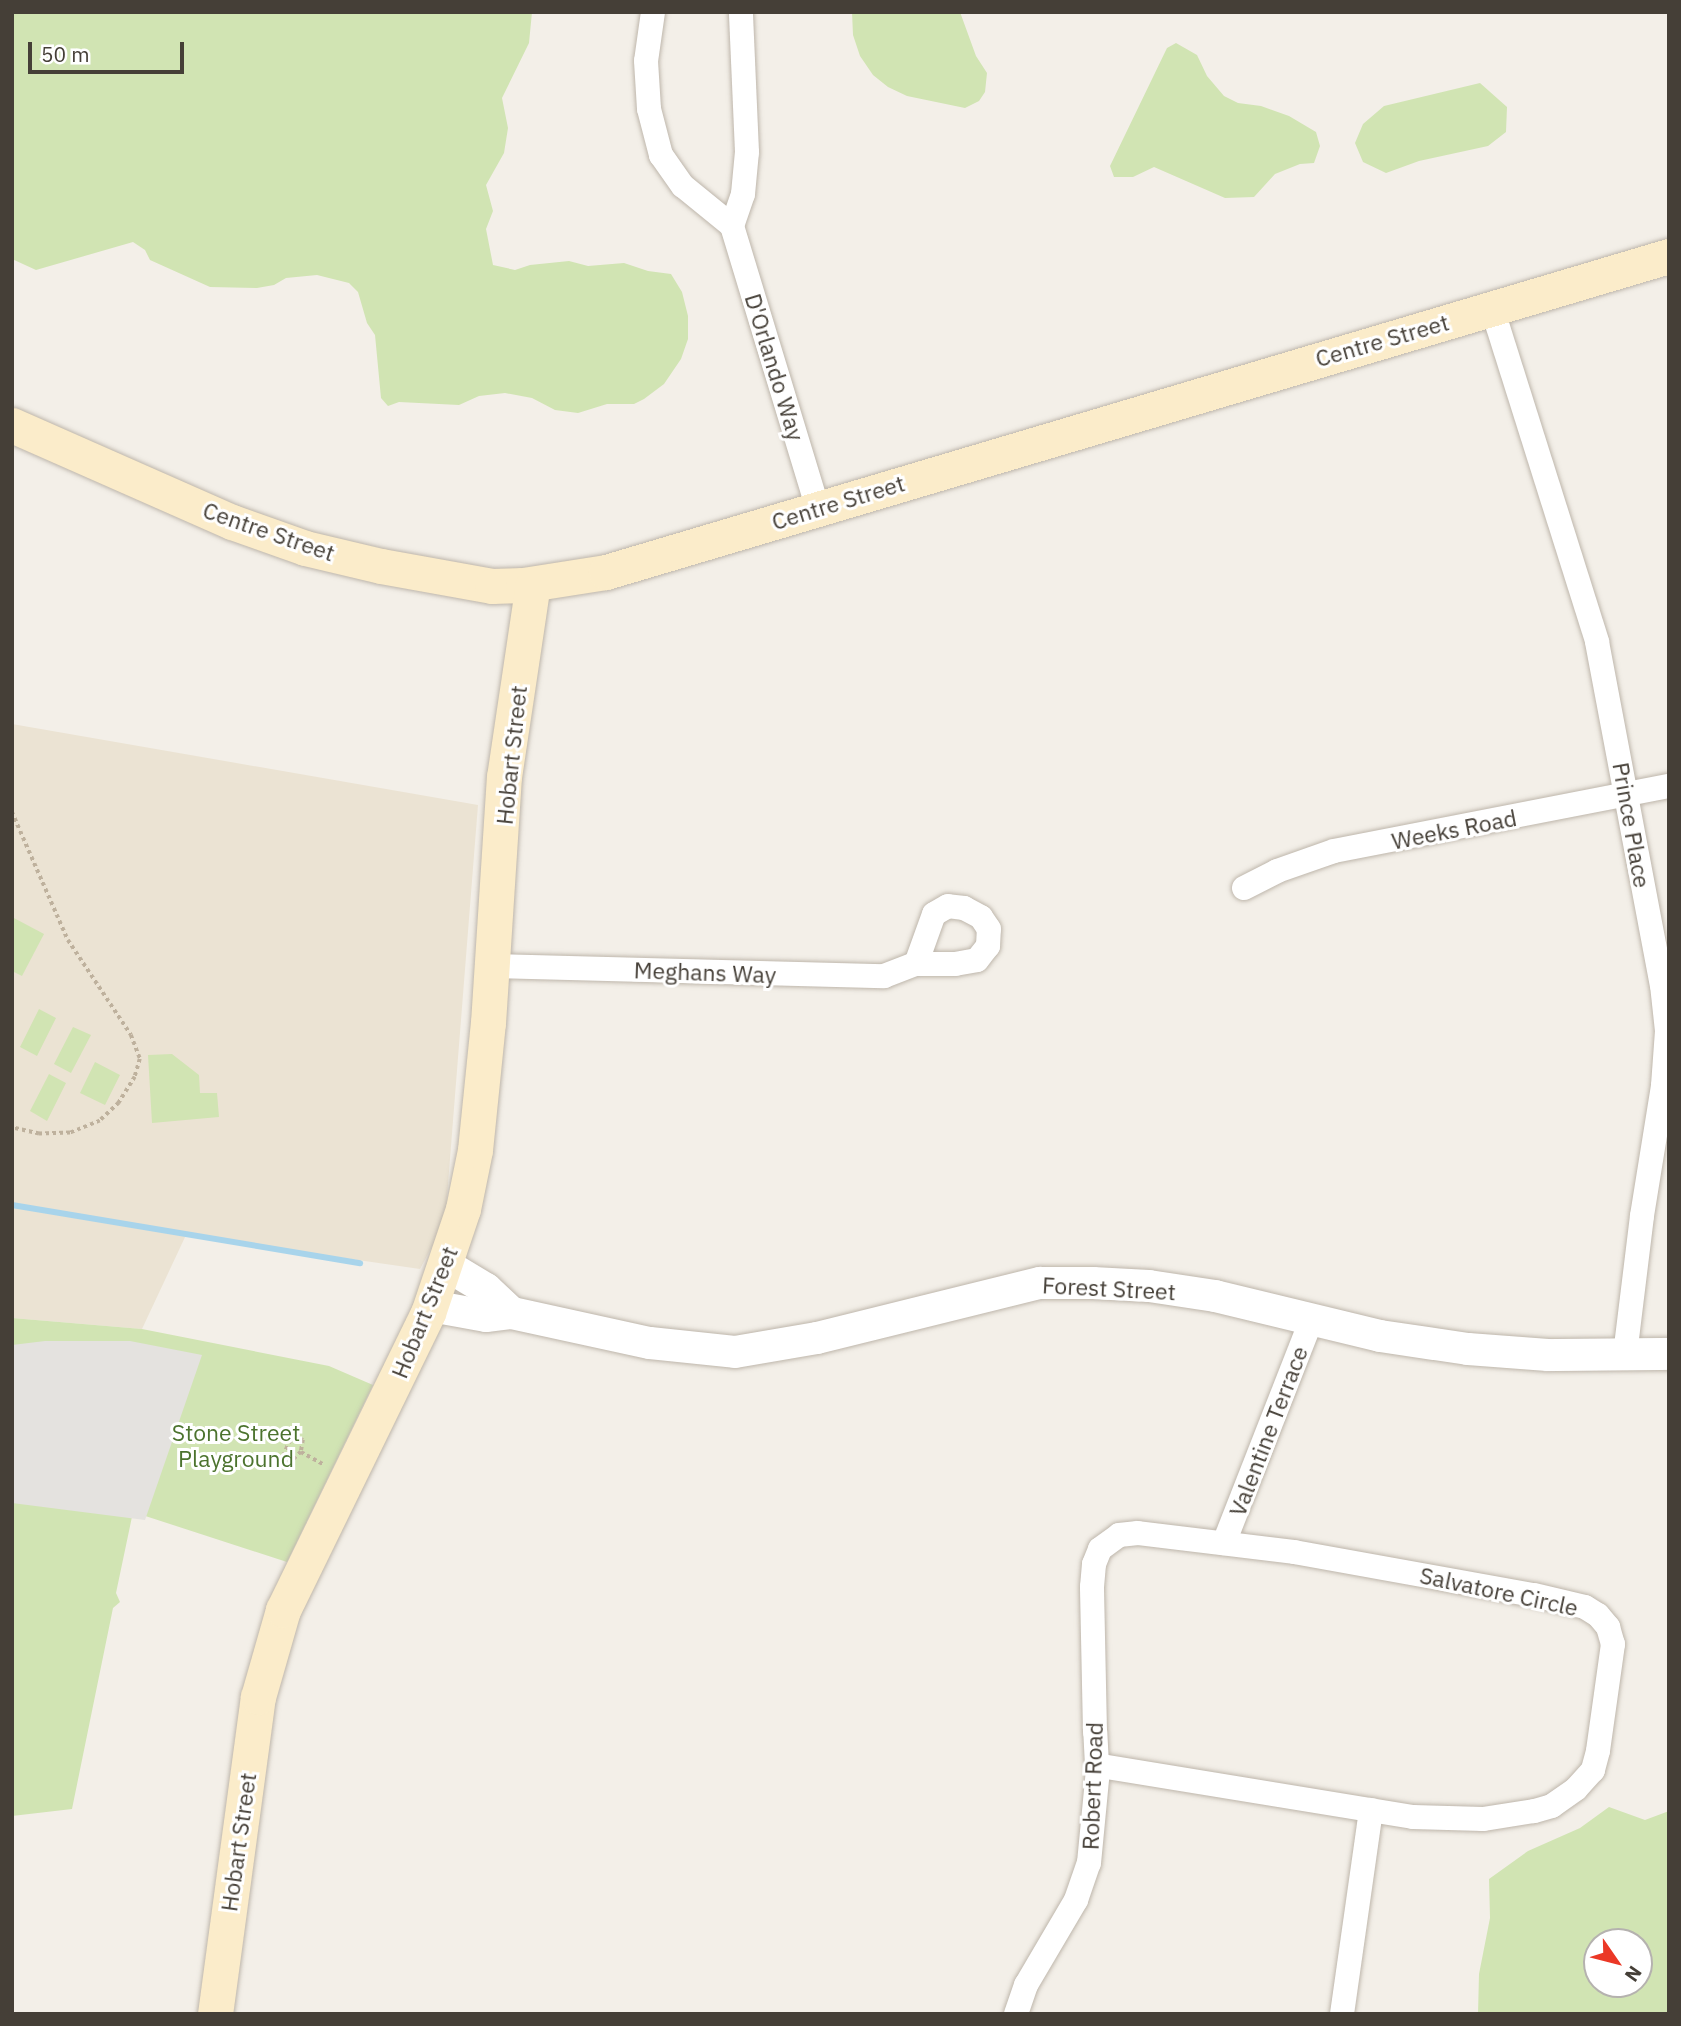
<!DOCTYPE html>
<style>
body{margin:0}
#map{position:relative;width:1681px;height:2026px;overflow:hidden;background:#f3efe8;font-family:"IBM Plex Sans",sans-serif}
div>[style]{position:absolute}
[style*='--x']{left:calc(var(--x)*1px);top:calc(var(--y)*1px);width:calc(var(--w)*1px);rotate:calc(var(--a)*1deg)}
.education>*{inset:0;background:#ebe3d3}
.green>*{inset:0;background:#d1e4b3}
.parking>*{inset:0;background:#e4e2df}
.stream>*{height:6px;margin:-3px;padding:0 3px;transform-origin:3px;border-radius:3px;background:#a8d4eb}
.path>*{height:3.5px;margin-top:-1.75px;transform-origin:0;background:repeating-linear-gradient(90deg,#beb19d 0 3.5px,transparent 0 7px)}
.roads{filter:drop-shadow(0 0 2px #beb6ab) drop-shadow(0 0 2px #beb6ab)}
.minor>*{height:24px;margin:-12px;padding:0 12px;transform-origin:12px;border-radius:12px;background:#fff}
.tertiary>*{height:32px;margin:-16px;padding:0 16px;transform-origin:16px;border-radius:16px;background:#fff}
.secondary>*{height:35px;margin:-17.5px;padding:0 17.5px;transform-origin:17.5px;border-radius:17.5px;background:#fbecca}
span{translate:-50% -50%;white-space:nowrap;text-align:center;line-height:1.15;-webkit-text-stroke:6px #fff;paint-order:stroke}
.street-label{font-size:23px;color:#453f37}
.park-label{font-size:23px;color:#4c732e}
.frame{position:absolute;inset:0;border:14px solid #453f37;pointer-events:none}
.north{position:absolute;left:1583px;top:1928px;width:70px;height:70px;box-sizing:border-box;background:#fff;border:2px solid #b5b2af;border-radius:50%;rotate:125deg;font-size:19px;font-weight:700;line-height:28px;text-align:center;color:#453f37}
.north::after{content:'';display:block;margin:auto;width:24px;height:32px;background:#eb3826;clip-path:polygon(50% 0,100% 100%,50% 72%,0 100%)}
.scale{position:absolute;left:28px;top:42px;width:156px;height:32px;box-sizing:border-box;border:4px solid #453f37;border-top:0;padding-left:9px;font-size:21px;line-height:24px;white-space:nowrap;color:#453f37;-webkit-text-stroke:5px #fff;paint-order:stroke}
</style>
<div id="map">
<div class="education">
<i style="clip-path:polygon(12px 724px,478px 805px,445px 1222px,420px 1269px,186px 1235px,142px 1329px,12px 1318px)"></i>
</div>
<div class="green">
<i style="clip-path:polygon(12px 12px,532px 12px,529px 43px,502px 98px,508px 128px,504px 153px,486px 185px,493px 211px,486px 229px,493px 265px,515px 270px,530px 265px,569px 261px,588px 266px,624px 263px,648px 271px,671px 274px,682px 292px,688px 316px,688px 339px,681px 359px,664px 384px,644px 399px,634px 404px,607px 404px,578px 413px,555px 410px,532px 398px,505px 393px,479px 396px,459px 405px,399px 402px,388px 406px,381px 398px,375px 335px,367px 323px,358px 292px,349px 283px,317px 275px,286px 278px,274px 285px,257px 288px,210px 287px,150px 260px,145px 250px,133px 242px,36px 270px,12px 259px)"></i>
<i style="clip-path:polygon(852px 12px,960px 12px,976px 56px,987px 73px,985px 92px,979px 101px,965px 108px,907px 96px,888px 87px,873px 75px,860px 56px,853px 35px)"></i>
<i style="clip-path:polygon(1176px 43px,1197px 55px,1207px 76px,1224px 96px,1238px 103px,1261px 106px,1289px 116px,1316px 132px,1320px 146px,1314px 163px,1300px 164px,1275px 174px,1254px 197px,1225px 198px,1154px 167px,1133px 177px,1114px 177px,1110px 166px,1167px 48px)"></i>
<i style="clip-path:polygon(1480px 83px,1507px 107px,1506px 132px,1488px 146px,1419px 161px,1386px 173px,1363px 162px,1355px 143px,1363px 124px,1384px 106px)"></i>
<i style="clip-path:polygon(12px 917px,44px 934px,22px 976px,12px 971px)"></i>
<i style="clip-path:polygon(39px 1009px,56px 1018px,37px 1056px,20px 1047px)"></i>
<i style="clip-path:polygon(73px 1027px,91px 1035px,71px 1073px,54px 1064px)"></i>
<i style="clip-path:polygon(172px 1054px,199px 1075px,200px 1093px,217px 1093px,219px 1117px,152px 1123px,148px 1055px)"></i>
<i style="clip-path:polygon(95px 1062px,120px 1075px,105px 1105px,80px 1093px)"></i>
<i style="clip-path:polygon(49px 1074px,66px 1083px,47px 1121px,30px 1111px)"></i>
<i style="clip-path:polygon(12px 1318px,142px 1329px,329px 1366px,373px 1385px,287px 1562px,133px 1512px,116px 1593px,120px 1602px,113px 1608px,72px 1809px,12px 1816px)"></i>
<i style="clip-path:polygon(evenodd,1609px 1807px,1645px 1820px,1669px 1811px,1669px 2014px,1478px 2014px,1479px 1974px,1490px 1918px,1489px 1879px,1528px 1851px,1580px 1828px,1609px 1807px,1597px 1942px,1639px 1942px,1639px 1984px,1597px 1984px,1597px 1942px)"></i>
</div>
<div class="parking">
<i style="clip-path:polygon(45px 1341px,130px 1341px,202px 1355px,145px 1520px,12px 1503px,12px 1345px)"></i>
</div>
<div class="stream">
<i style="--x:12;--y:1205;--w:353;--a:9.5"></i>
</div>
<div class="path">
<i style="--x:12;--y:812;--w:140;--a:66.4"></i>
<i style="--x:68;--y:940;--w:114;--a:56.4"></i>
<i style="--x:131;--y:1035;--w:26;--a:69"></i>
<i style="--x:140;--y:1059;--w:19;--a:106"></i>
<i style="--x:135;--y:1077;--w:31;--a:122"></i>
<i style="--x:119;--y:1103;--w:26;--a:137"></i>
<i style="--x:100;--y:1121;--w:32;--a:158"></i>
<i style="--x:70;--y:1133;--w:31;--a:178"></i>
<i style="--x:39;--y:1134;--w:28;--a:-167"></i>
<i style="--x:301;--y:1452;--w:16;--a:135"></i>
<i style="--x:290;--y:1463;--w:10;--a:-135"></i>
<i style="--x:283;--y:1456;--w:15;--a:-67"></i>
<i style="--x:289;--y:1442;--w:8;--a:-45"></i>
<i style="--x:295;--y:1436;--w:9;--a:27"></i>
<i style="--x:303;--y:1440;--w:12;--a:99"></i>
<i style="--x:301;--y:1452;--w:26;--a:29"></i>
</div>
<div class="roads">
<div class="minor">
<i style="--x:653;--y:12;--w:49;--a:98.1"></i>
<i style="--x:646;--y:61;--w:48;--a:86.4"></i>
<i style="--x:649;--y:109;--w:48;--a:75.4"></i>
<i style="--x:661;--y:155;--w:38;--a:55"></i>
<i style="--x:683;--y:186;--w:63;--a:39.2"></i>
<i style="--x:732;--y:226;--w:296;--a:73.1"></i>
<i style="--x:732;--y:226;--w:34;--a:-71"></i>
<i style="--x:743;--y:194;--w:42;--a:-84.6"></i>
<i style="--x:747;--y:152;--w:140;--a:-92.5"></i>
<i style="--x:1492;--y:308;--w:350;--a:72.5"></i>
<i style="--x:1597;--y:642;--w:349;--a:79.3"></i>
<i style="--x:1662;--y:985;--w:46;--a:83.8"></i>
<i style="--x:1667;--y:1031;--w:55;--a:94.2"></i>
<i style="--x:1663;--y:1086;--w:132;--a:99.2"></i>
<i style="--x:1642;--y:1216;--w:140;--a:97"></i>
<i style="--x:1244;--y:888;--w:37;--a:-27"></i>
<i style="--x:1277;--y:871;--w:60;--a:-19.3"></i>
<i style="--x:1334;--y:851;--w:341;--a:-11"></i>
<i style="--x:493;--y:966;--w:391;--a:1.5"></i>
<i style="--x:884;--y:976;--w:34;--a:-21"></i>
<i style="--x:916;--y:964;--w:39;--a:0"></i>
<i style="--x:955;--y:964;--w:22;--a:-10"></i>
<i style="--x:977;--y:960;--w:18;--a:-52"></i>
<i style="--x:988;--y:946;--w:17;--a:-87"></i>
<i style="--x:989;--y:929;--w:14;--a:-124"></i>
<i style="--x:981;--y:917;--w:19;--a:-152"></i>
<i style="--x:964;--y:908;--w:16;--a:-173"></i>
<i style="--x:948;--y:906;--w:16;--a:150"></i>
<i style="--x:934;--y:914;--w:53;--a:109.8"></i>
<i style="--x:1224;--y:1543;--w:241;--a:-68.6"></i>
<i style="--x:1016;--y:2014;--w:31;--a:-71"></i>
<i style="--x:1026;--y:1985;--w:99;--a:-59.5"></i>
<i style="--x:1076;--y:1900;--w:39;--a:-71"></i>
<i style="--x:1089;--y:1863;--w:93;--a:-84.5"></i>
<i style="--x:1098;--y:1770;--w:5;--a:-101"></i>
<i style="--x:1097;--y:1765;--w:33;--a:-93"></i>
<i style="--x:1095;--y:1732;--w:145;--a:-91.2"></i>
<i style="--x:1092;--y:1587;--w:23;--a:-85"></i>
<i style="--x:1094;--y:1564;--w:16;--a:-68"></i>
<i style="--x:1100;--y:1549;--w:24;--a:-36"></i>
<i style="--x:1119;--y:1535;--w:19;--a:-6"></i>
<i style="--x:1138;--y:1533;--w:157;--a:6.9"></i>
<i style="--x:1294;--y:1552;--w:244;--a:10.2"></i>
<i style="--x:1534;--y:1595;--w:52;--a:13.2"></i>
<i style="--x:1585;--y:1607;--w:15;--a:32"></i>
<i style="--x:1598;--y:1615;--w:16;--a:50"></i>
<i style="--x:1608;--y:1627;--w:18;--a:74"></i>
<i style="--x:1613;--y:1644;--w:108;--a:98"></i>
<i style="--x:1598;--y:1751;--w:20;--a:105"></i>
<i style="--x:1593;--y:1770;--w:25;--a:132"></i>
<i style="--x:1576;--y:1789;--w:29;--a:145"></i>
<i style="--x:1552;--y:1806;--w:19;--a:164"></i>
<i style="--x:1534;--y:1811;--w:52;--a:171.1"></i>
<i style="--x:1483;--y:1819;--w:70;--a:-178.4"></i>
<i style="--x:1413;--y:1817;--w:320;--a:-170.7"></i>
<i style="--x:1342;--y:2014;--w:206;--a:-81.9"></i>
</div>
<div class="tertiary">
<i style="--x:446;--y:1265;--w:47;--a:31"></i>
<i style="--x:486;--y:1289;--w:35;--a:43"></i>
<i style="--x:431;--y:1306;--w:56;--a:10.3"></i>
<i style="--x:486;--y:1316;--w:26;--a:-7"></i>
<i style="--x:512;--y:1313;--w:141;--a:12.3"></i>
<i style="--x:650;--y:1343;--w:85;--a:6"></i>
<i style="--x:735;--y:1352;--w:83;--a:-9.7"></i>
<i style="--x:817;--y:1338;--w:230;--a:-13.9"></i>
<i style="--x:1040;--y:1283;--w:53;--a:0"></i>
<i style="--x:1093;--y:1283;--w:56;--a:3.1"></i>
<i style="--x:1149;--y:1286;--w:67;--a:8.6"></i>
<i style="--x:1215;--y:1296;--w:170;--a:13.6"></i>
<i style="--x:1380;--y:1336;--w:89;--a:8.4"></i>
<i style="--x:1468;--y:1349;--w:80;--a:4.3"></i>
<i style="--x:1548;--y:1355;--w:121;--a:-0.5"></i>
</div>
<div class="secondary">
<i style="--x:12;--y:425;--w:240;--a:23.8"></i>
<i style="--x:232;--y:522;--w:77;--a:19.6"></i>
<i style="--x:305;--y:548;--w:78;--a:13.3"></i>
<i style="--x:381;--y:566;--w:113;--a:10.2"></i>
<i style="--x:492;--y:586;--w:31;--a:-2"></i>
<i style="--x:523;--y:585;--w:84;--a:-8.9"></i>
<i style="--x:606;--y:572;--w:1109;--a:-16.56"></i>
<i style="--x:215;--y:2014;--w:320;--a:-82.3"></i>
<i style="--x:258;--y:1697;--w:91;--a:-74"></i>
<i style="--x:283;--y:1610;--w:331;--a:-64"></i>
<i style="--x:428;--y:1313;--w:110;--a:-71.4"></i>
<i style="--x:463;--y:1209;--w:60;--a:-78.5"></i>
<i style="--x:475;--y:1150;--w:128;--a:-84.2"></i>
<i style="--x:488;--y:1023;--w:247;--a:-86.3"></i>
<i style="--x:504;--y:777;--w:195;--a:-81.5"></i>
</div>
</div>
<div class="street-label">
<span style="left:1382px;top:340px;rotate:-16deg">Centre Street</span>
<span style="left:775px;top:367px;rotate:73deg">D'Orlando Way</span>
<span style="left:838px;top:502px;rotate:-17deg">Centre Street</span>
<span style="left:269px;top:531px;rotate:19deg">Centre Street</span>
<span style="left:511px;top:755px;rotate:-84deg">Hobart Street</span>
<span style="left:1632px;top:825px;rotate:80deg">Prince Place</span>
<span style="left:1454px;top:829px;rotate:-11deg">Weeks Road</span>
<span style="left:705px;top:972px;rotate:2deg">Meghans Way</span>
<span style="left:1109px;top:1288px;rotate:3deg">Forest Street</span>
<span style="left:424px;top:1312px;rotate:-68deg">Hobart Street</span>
<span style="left:1268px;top:1431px;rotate:-69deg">Valentine Terrace</span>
<span style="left:1499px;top:1591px;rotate:12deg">Salvatore Circle</span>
<span style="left:1092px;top:1786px;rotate:-88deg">Robert Road</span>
<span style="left:238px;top:1842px;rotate:-82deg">Hobart Street</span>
</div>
<div class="park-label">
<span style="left:236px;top:1445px">Stone Street<br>Playground</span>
</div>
<div class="frame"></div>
<div class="north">N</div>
<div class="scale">50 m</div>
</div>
